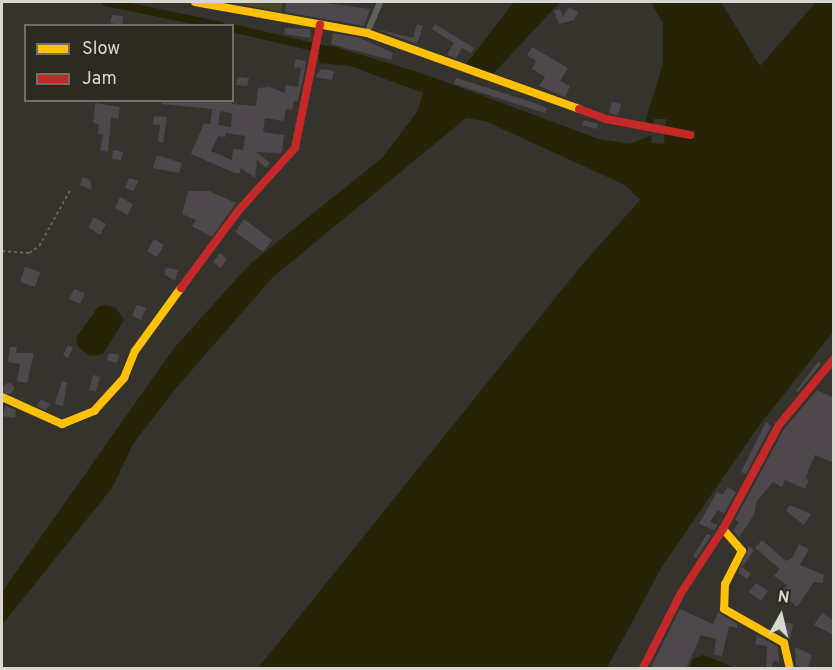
<!DOCTYPE html>
<style>
body{margin:0}
#map{position:relative;width:835px;height:670px;overflow:hidden;background:#34332e;font-family:Overpass,sans-serif}
div>[style]{position:absolute}
[style*='--x']{left:calc(var(--x)*1px);top:calc(var(--y)*1px);width:calc(var(--w)*1px);rotate:calc(var(--a)*1deg)}
.green>*{inset:0;background:#49462a}
.water>*{inset:0;background:#262306}
.canal>*{height:8px;margin:-4px;padding:0 4px;transform-origin:4px;border-radius:4px;background:#262306}
.building>*{inset:0;background:#4e484c}
.round{border-radius:50%}
.path>*{height:1.5px;margin-top:-0.75px;transform-origin:0;background:repeating-linear-gradient(90deg,#666560 0 3px,transparent 0 6px)}
.street>*{height:6px;margin:-3px;padding:0 3px;transform-origin:3px;border-radius:3px;background:#61615b}
.slow>*{height:8px;margin:-4px;padding:0 4px;transform-origin:4px;border-radius:4px;background:#ffc107}
.jam>*{height:8px;margin:-4px;padding:0 4px;transform-origin:4px;border-radius:4px;background:#c62828}
span{translate:-50% -50%;white-space:nowrap;text-align:center;line-height:1.15;-webkit-text-stroke:4.5px #2c2b22;paint-order:stroke}
.frame{position:absolute;inset:0;border:3px solid #d7d6d0;pointer-events:none}
.legend{position:absolute;left:24px;top:24px;width:210px;height:78px;box-sizing:border-box;background:#2c2b22;border:2px solid #706f68;margin:0;padding:8px 10px;list-style:none;font-size:18px;color:#d7d6d0}
.legend li{display:flex;align-items:center;gap:12px;height:30px}
.legend b{width:30px;border:2px solid #706f68}
.north{position:absolute;left:751px;top:586px;width:60px;height:60px;-webkit-text-stroke:4px #2c2b22;paint-order:stroke;rotate:8deg;font-size:16px;font-weight:700;line-height:24px;text-align:center;color:#d7d6d0}
.north::after{content:'';display:block;margin:auto;width:21px;height:27px;background:#d7d6d0;clip-path:polygon(50% 0,100% 100%,50% 72%,0 100%)}
</style>
<div id="map">
<div class="green">
<i style="clip-path:polygon(227px 2px,283px 2px,281px 12px)"></i>
</div>
<div class="water">
<i style="clip-path:polygon(514px 2px,560px 2px,492px 75px,466px 64px)"></i>
<i style="clip-path:polygon(651px 2px,721px 2px,760px 66px,816px 2px,833px 2px,833px 332px,758px 427px,663px 565px,607px 668px,258px 668px,581px 266px,640px 200px,625px 185px,485px 121px,466px 118px,273px 277px,176px 388px,133px 444px,112px 488px,2px 625px,2px 592px,174px 348px,250px 264px,382px 158px,417px 112px,423px 93px,350px 66px,319px 63px,319px 55px,328px 45px,421px 73px,599px 139px,630px 144px,652px 135px,651px 143px,664px 144px,666px 119px,654px 119px,653px 126px,644px 125px,663px 64px,663px 24px)"></i>
<i style="clip-path:polygon(105px 305px,116px 308px,124px 320px,103px 354px,90px 356px,78px 347px,76px 338px,98px 307px)"></i>
<i style="clip-path:polygon(703px 655px,709px 657px,735px 668px,689px 668px,693px 659px)"></i>
</div>
<div class="canal">
<i style="--x:106;--y:2;--w:118;--a:11.7"></i>
<i style="--x:232;--y:28;--w:106;--a:13.1"></i>
</div>
<div class="building">
<i style="clip-path:polygon(286px 2px,319px 2px,370px 9px,364px 26px,285px 12px)"></i>
<i style="clip-path:polygon(569px 7px,578px 12px,574px 20px,559px 24px,554px 11px,560px 9px,563px 17px)"></i>
<i style="clip-path:polygon(112px 15px,123px 16px,122px 25px,110px 23px)"></i>
<i style="clip-path:polygon(417px 24px,423px 26px,417px 44px,375px 29px,413px 38px)"></i>
<i style="clip-path:polygon(435px 24px,474px 48px,471px 53px,462px 48px,456px 58px,447px 55px,454px 43px,432px 29px)"></i>
<i style="clip-path:polygon(285px 28px,311px 29px,310px 38px,284px 34px)"></i>
<i style="clip-path:polygon(333px 33px,360px 38px,393px 53px,391px 60px,331px 44px)"></i>
<i style="clip-path:polygon(532px 47px,568px 68px,560px 81px,570px 86px,565px 97px,539px 86px,545px 77px,532px 69px,536px 61px,527px 55px)"></i>
<i style="clip-path:polygon(296px 59px,306px 61px,305px 69px,294px 67px)"></i>
<i style="clip-path:polygon(evenodd,301px 68px,305px 69px,298px 101px,294px 101px,292px 110px,286px 109px,284px 121px,265px 118px,263px 132px,284px 135px,282px 153px,256px 152px,270px 163px,266px 168px,257px 160px,255px 178px,241px 168px,240px 173px,235px 173px,191px 154px,204px 123px,210px 124px,212px 109px,161px 104px,162px 100px,233px 100px,232px 104px,256px 106px,258px 88px,269px 87px,285px 93px,286px 85px,298px 87px,301px 68px,220px 111px,232px 113px,231px 127px,218px 125px,220px 111px,301px 68px,226px 133px,245px 136px,243px 150px,233px 149px,232px 160px,211px 151px,218px 136px,225px 137px,226px 133px)"></i>
<i style="clip-path:polygon(321px 69px,334px 71px,332px 80px,316px 77px)"></i>
<i style="clip-path:polygon(238px 77px,249px 78px,247px 86px,236px 85px)"></i>
<i style="clip-path:polygon(456px 78px,532px 102px,547px 108px,545px 113px,454px 84px)"></i>
<i style="clip-path:polygon(612px 102px,621px 104px,618px 115px,609px 113px)"></i>
<i style="clip-path:polygon(95px 103px,120px 107px,118px 119px,111px 117px,108px 152px,100px 150px,103px 135px,98px 134px,99px 124px,93px 123px)"></i>
<i style="clip-path:polygon(154px 116px,167px 117px,163px 143px,158px 142px,160px 125px,153px 124px)"></i>
<i style="clip-path:polygon(584px 120px,598px 124px,596px 129px,582px 125px)"></i>
<i style="clip-path:polygon(113px 150px,123px 152px,121px 160px,112px 159px)"></i>
<i style="clip-path:polygon(157px 155px,182px 163px,179px 173px,153px 168px)"></i>
<i style="clip-path:polygon(83px 177px,90px 180px,92px 190px,80px 185px)"></i>
<i style="clip-path:polygon(129px 178px,138px 181px,134px 191px,125px 188px)"></i>
<i style="clip-path:polygon(188px 191px,209px 191px,236px 203px,212px 237px,192px 226px,196px 220px,182px 214px)"></i>
<i style="clip-path:polygon(120px 197px,133px 204px,128px 215px,115px 208px)"></i>
<i style="clip-path:polygon(94px 217px,106px 224px,100px 235px,88px 227px)"></i>
<i style="clip-path:polygon(244px 219px,272px 240px,263px 252px,235px 232px)"></i>
<i style="clip-path:polygon(154px 239px,164px 245px,157px 257px,147px 251px)"></i>
<i style="clip-path:polygon(220px 253px,227px 259px,221px 268px,213px 262px)"></i>
<i style="clip-path:polygon(25px 267px,40px 272px,35px 287px,20px 282px)"></i>
<i style="clip-path:polygon(166px 267px,178px 270px,175px 281px,164px 274px)"></i>
<i style="clip-path:polygon(74px 289px,85px 293px,80px 304px,69px 299px)"></i>
<i style="clip-path:polygon(137px 305px,146px 308px,141px 320px,132px 316px)"></i>
<i style="clip-path:polygon(68px 345px,73px 348px,68px 358px,63px 355px)"></i>
<i style="clip-path:polygon(10px 347px,17px 347px,16px 353px,34px 353px,27px 383px,17px 381px,20px 364px,8px 362px)"></i>
<i style="clip-path:polygon(109px 353px,119px 355px,117px 363px,107px 360px)"></i>
<i style="clip-path:polygon(818px 362px,821px 364px,798px 392px,796px 391px)"></i>
<i style="clip-path:polygon(93px 375px,100px 377px,96px 392px,89px 390px)"></i>
<i style="clip-path:polygon(62px 381px,67px 383px,63px 406px,55px 404px)"></i>
<i class="round" style="left:2.5px;top:382.5px;width:11px;height:11px"></i>
<i style="clip-path:polygon(817px 390px,834px 398px,834px 463px,815px 455px,805px 479px,809px 480px,805px 489px,785px 480px,782px 487px,773px 482px,756px 502px,754px 515px,739px 537px,733px 531px,739px 522px,735px 520px,784px 429px)"></i>
<i style="clip-path:polygon(41px 399px,50px 404px,46px 410px,37px 406px)"></i>
<i style="clip-path:polygon(5px 406px,16px 410px,15px 418px,3px 416px)"></i>
<i style="clip-path:polygon(766px 422px,771px 426px,746px 474px,741px 472px)"></i>
<i style="clip-path:polygon(728px 487px,736px 492px,724px 514px,718px 510px,710px 522px,718px 525px,714px 530px,699px 524px,717px 492px,722px 495px)"></i>
<i style="clip-path:polygon(790px 505px,811px 514px,804px 525px,786px 511px)"></i>
<i style="clip-path:polygon(707px 534px,711px 536px,696px 558px,693px 556px)"></i>
<i style="clip-path:polygon(762px 540px,786px 561px,792px 558px,799px 544px,809px 549px,800px 565px,824px 575px,823px 583px,814px 582px,797px 607px,781px 593px,787px 585px,774px 576px,780px 569px,755px 548px)"></i>
<i style="clip-path:polygon(749px 546px,754px 550px,742px 567px,751px 574px,747px 579px,738px 573px)"></i>
<i style="clip-path:polygon(756px 583px,768px 591px,761px 601px,749px 592px)"></i>
<i style="clip-path:polygon(680px 609px,713px 624px,718px 612px,737px 624px,737px 628px,729px 626px,722px 656px,714px 655px,716px 639px,701px 635px,686px 669px,650px 669px)"></i>
<i style="clip-path:polygon(822px 613px,834px 621px,834px 635px,814px 625px)"></i>
<i style="clip-path:polygon(777px 621px,793px 624px,790px 639px,775px 630px)"></i>
<i style="clip-path:polygon(757px 635px,778px 647px,779px 662px,773px 661px,772px 669px,766px 669px,767px 646px,755px 644px)"></i>
<i style="clip-path:polygon(795px 647px,812px 655px,808px 668px,796px 666px)"></i>
</div>
<div class="path">
<i style="--x:2;--y:251;--w:27;--a:4"></i>
<i style="--x:29;--y:253;--w:12;--a:-35"></i>
<i style="--x:39;--y:246;--w:64;--a:-61"></i>
</div>
<div class="street">
<i style="--x:367;--y:33;--w:34;--a:-67"></i>
</div>
<div class="slow">
<i style="--x:195;--y:2;--w:175;--a:10.2"></i>
<i style="--x:367;--y:33;--w:225;--a:19.7"></i>
<i style="--x:2;--y:397;--w:66;--a:24.2"></i>
<i style="--x:62;--y:424;--w:35;--a:-22"></i>
<i style="--x:94;--y:411;--w:45;--a:-47.7"></i>
<i style="--x:124;--y:378;--w:29;--a:-68"></i>
<i style="--x:135;--y:351;--w:78;--a:-53.9"></i>
<i style="--x:723;--y:529;--w:29;--a:49"></i>
<i style="--x:742;--y:551;--w:37;--a:117"></i>
<i style="--x:725;--y:584;--w:25;--a:92"></i>
<i style="--x:724;--y:609;--w:69;--a:29.5"></i>
<i style="--x:784;--y:643;--w:26;--a:77"></i>
</div>
<div class="jam">
<i style="--x:579;--y:109;--w:29;--a:20"></i>
<i style="--x:606;--y:119;--w:86;--a:10.7"></i>
<i style="--x:181;--y:288;--w:97;--a:-53.4"></i>
<i style="--x:239;--y:210;--w:84;--a:-47.9"></i>
<i style="--x:295;--y:148;--w:126;--a:-78.5"></i>
<i style="--x:643;--y:668;--w:84;--a:-63.1"></i>
<i style="--x:681;--y:593;--w:77;--a:-56.7"></i>
<i style="--x:723;--y:529;--w:118;--a:-61.7"></i>
<i style="--x:779;--y:425;--w:86;--a:-50.2"></i>
</div>
<div class="frame"></div>
<ul class="legend">
<li><b style="height:8px;background:#ffc107"></b>Slow</li>
<li><b style="height:8px;background:#c62828"></b>Jam</li>
</ul>
<div class="north">N</div>
</div>
